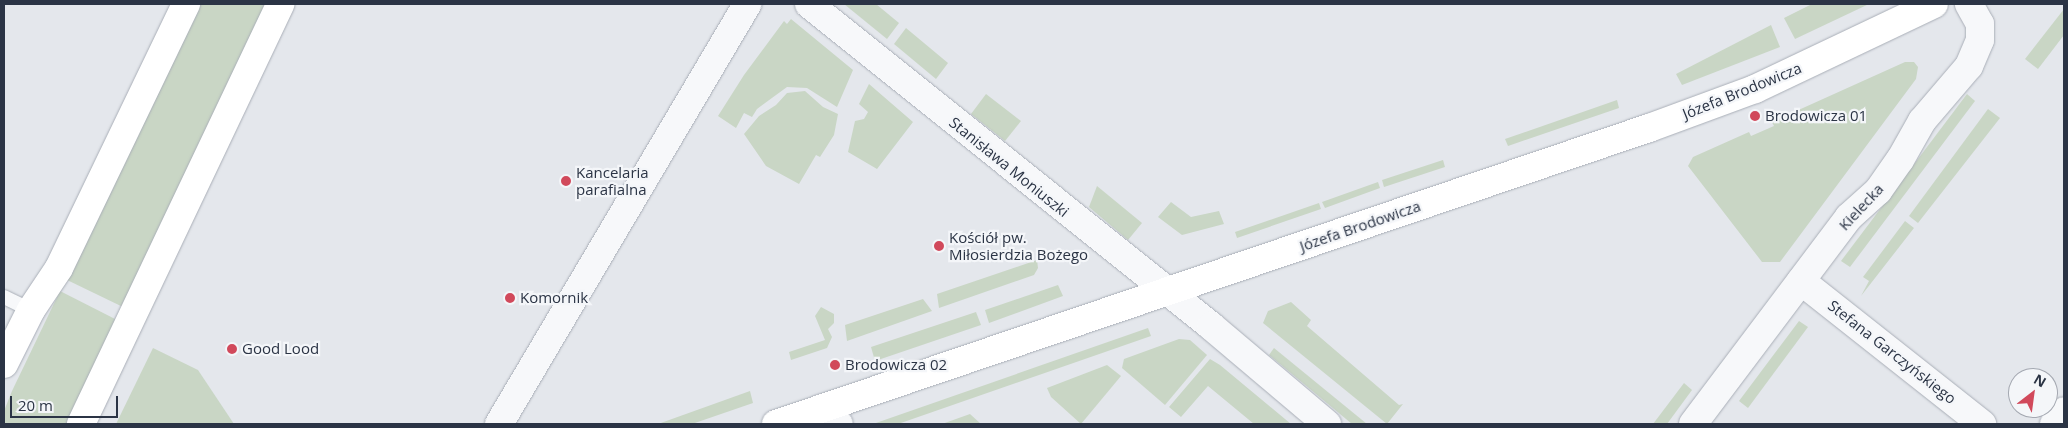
<!DOCTYPE html>
<meta charset="utf-8">
<style>
body{margin:0}
#map{position:relative;width:2068px;height:428px;overflow:hidden;background:#e4e7ec;font-family:"Open Sans",sans-serif}
div>[style]{position:absolute}
[style*='--x']{left:calc(var(--x)*1px);top:calc(var(--y)*1px);width:calc(var(--w)*1px);rotate:calc(var(--a)*1deg)}
.green>*{inset:0;background:#c9d6c5}
.roads{filter:drop-shadow(0 0 1px #a9aeb7) drop-shadow(0 0 1px #a9aeb7)}
.lane>*{height:14px;margin:-7px;padding:0 7px;transform-origin:7px;border-radius:7px;background:#f7f8fa}
.street>*{height:28px;margin:-14px;padding:0 14px;transform-origin:14px;border-radius:14px;background:#f7f8fa}
.secondary>*{height:28px;margin:-14px;padding:0 14px;transform-origin:14px;border-radius:14px;background:#fff}
.dots>*{width:14px;height:14px;translate:-50% -50%;box-sizing:border-box;border:2px solid #f4f6f9;border-radius:50%}
span{translate:-50% -50%;white-space:nowrap;text-align:center;line-height:1.15;-webkit-text-stroke:4.5px #f4f6f9;paint-order:stroke}
.street-label{font-size:15px;color:#2b3445}
.poi-label{font-size:15px;color:#2b3445}
.left{translate:0 -50%;text-align:left}
.frame{position:absolute;inset:0;border:5px solid #2b3445;pointer-events:none}
.north{position:absolute;left:2008px;top:368px;width:50px;height:50px;box-sizing:border-box;background:#f4f6f9;border:1px solid #a4a8b1;border-radius:50%;rotate:30deg;font-size:14px;font-weight:700;line-height:20px;text-align:center;color:#2b3445}
.north::after{content:'';display:block;margin:auto;width:18px;height:22px;background:#d1495b;clip-path:polygon(50% 0,100% 100%,50% 72%,0 100%)}
.scale{position:absolute;left:10px;top:396px;width:108px;height:22px;box-sizing:border-box;border:2px solid #2b3445;border-top:0;padding-left:6px;font-size:15px;line-height:18px;white-space:nowrap;color:#2b3445;-webkit-text-stroke:4px #f4f6f9;paint-order:stroke}
</style>
<div id="map">
<div class="green">
<i style="clip-path:polygon(198px 4px,270px 4px,125px 308px,65px 279px)"></i>
<i style="clip-path:polygon(844px 4px,876px 4px,899px 23px,887px 39px)"></i>
<i style="clip-path:polygon(1812px 4px,1869px 4px,1795px 39px,1784px 18px)"></i>
<i style="clip-path:polygon(2064px 9px,2064px 35px,2038px 69px,2025px 59px)"></i>
<i style="clip-path:polygon(791px 19px,853px 70px,837px 107px,807px 88px,787px 87px,757px 109px,752px 117px,744px 113px,736px 128px,718px 116px,744px 75px,784px 21px,787px 24px)"></i>
<i style="clip-path:polygon(1771px 25px,1780px 47px,1682px 85px,1676px 74px)"></i>
<i style="clip-path:polygon(906px 28px,948px 63px,936px 79px,894px 44px)"></i>
<i style="clip-path:polygon(1905px 62px,1914px 62px,1918px 67px,1916px 79px,1780px 262px,1762px 262px,1688px 166px,1693px 157px,1749px 132px,1751px 136px,1774px 126px,1772px 122px)"></i>
<i style="clip-path:polygon(869px 84px,913px 122px,877px 169px,848px 152px,855px 121px,864px 119px,868px 112px,859px 104px)"></i>
<i style="clip-path:polygon(805px 91px,823px 107px,838px 114px,834px 135px,820px 157px,816px 155px,799px 184px,766px 166px,744px 134px,759px 116px,776px 105px,787px 93px)"></i>
<i style="clip-path:polygon(986px 94px,1021px 121px,1005px 141px,971px 114px)"></i>
<i style="clip-path:polygon(1967px 94px,1975px 101px,1850px 267px,1841px 261px)"></i>
<i style="clip-path:polygon(1617px 100px,1619px 108px,1508px 146px,1505px 139px)"></i>
<i style="clip-path:polygon(1988px 109px,2000px 118px,1918px 223px,1909px 216px)"></i>
<i style="clip-path:polygon(1443px 160px,1445px 167px,1384px 187px,1382px 180px)"></i>
<i style="clip-path:polygon(1378px 182px,1380px 188px,1325px 208px,1322px 202px)"></i>
<i style="clip-path:polygon(1097px 186px,1142px 223px,1128px 240px,1089px 207px)"></i>
<i style="clip-path:polygon(1171px 202px,1191px 217px,1219px 211px,1224px 224px,1182px 235px,1158px 217px)"></i>
<i style="clip-path:polygon(1319px 203px,1321px 209px,1237px 238px,1235px 232px)"></i>
<i style="clip-path:polygon(1905px 221px,1914px 228px,1861px 296px,1869px 281px,1863px 277px)"></i>
<i style="clip-path:polygon(1037px 260px,1038px 268px,1034px 275px,939px 308px,937px 294px)"></i>
<i style="clip-path:polygon(1058px 285px,1063px 296px,989px 323px,985px 310px)"></i>
<i style="clip-path:polygon(60px 291px,119px 321px,69px 424px,4px 424px,4px 411px,12px 391px)"></i>
<i style="clip-path:polygon(923px 299px,932px 311px,847px 341px,845px 325px)"></i>
<i style="clip-path:polygon(1291px 302px,1311px 320px,1307px 326px,1399px 405px,1403px 404px,1387px 424px,1263px 323px,1268px 311px)"></i>
<i style="clip-path:polygon(821px 307px,834px 314px,834px 323px,828px 329px,832px 337px,827px 348px,791px 360px,789px 352px,825px 340px,815px 316px)"></i>
<i style="clip-path:polygon(976px 312px,981px 325px,875px 361px,871px 347px)"></i>
<i style="clip-path:polygon(1799px 321px,1808px 327px,1748px 408px,1739px 401px)"></i>
<i style="clip-path:polygon(1148px 328px,1151px 336px,898px 424px,873px 424px)"></i>
<i style="clip-path:polygon(1179px 339px,1190px 340px,1207px 355px,1165px 405px,1122px 368px,1124px 359px)"></i>
<i style="clip-path:polygon(153px 348px,198px 370px,234px 424px,116px 424px)"></i>
<i style="clip-path:polygon(1274px 348px,1367px 424px,1352px 424px,1269px 355px)"></i>
<i style="clip-path:polygon(1210px 359px,1220px 365px,1291px 424px,1254px 424px,1208px 386px,1181px 417px,1169px 407px)"></i>
<i style="clip-path:polygon(1107px 365px,1121px 376px,1081px 424px,1051px 397px,1047px 388px)"></i>
<i style="clip-path:polygon(1684px 383px,1692px 390px,1667px 424px,1653px 424px)"></i>
<i style="clip-path:polygon(750px 391px,753px 403px,692px 424px,658px 424px)"></i>
<i style="clip-path:polygon(970px 414px,981px 424px,942px 424px)"></i>
</div>
<div class="roads">
<div class="lane">
<i style="--x:4;--y:297;--w:30;--a:26"></i>
</div>
<div class="street">
<i style="--x:809;--y:4;--w:515;--a:38.69"></i>
<i style="--x:1211;--y:326;--w:152;--a:40.2"></i>
<i style="--x:1801;--y:281;--w:231;--a:38.3"></i>
<i style="--x:821;--y:409;--w:23;--a:40"></i>
<i style="--x:499;--y:424;--w:488;--a:-59.4"></i>
<i style="--x:1693;--y:424;--w:259;--a:-53"></i>
<i style="--x:1849;--y:217;--w:39;--a:-42"></i>
<i style="--x:1878;--y:191;--w:38;--a:-55"></i>
<i style="--x:1900;--y:160;--w:45;--a:-60.6"></i>
<i style="--x:1922;--y:121;--w:72;--a:-49.5"></i>
<i style="--x:1969;--y:66;--w:28;--a:-67"></i>
<i style="--x:1980;--y:40;--w:16;--a:-90"></i>
<i style="--x:1980;--y:24;--w:23;--a:-119"></i>
<i style="--x:2054;--y:424;--w:16;--a:-52"></i>
</div>
<div class="secondary">
<i style="--x:4;--y:364;--w:60;--a:-63.4"></i>
<i style="--x:31;--y:310;--w:50;--a:-56.3"></i>
<i style="--x:59;--y:268;--w:293;--a:-64.3"></i>
<i style="--x:81;--y:424;--w:465;--a:-64.6"></i>
<i style="--x:776;--y:424;--w:922;--a:-18.73"></i>
<i style="--x:1649;--y:128;--w:113;--a:-20.2"></i>
<i style="--x:1755;--y:89;--w:198;--a:-25.4"></i>
</div>
</div>
<div class="dots">
<i style="left:1755px;top:116px;background:#d1495b"></i>
<i style="left:566px;top:181px;background:#d1495b"></i>
<i style="left:939px;top:246px;background:#d1495b"></i>
<i style="left:510px;top:298px;background:#d1495b"></i>
<i style="left:232px;top:349px;background:#d1495b"></i>
<i style="left:835px;top:365px;background:#d1495b"></i>
</div>
<div class="street-label">
<span style="left:1742px;top:91px;rotate:-22deg">Józefa Brodowicza</span>
<span style="left:1009px;top:167px;rotate:39deg">Stanisława Moniuszki</span>
<span style="left:1861px;top:207px;rotate:-47deg">Kielecka</span>
<span style="left:1360px;top:226px;rotate:-19deg">Józefa Brodowicza</span>
<span style="left:1892px;top:352px;rotate:38deg">Stefana Garczyńskiego</span>
</div>
<div class="poi-label">
<span class="left" style="left:1765px;top:116px">Brodowicza 01</span>
<span class="left" style="left:576px;top:181px">Kancelaria<br>parafialna</span>
<span class="left" style="left:949px;top:246px">Kościół pw.<br>Miłosierdzia Bożego</span>
<span class="left" style="left:520px;top:298px">Komornik</span>
<span class="left" style="left:242px;top:349px">Good Lood</span>
<span class="left" style="left:845px;top:365px">Brodowicza 02</span>
</div>
<div class="frame"></div>
<div class="north">N</div>
<div class="scale">20 m</div>
</div>
